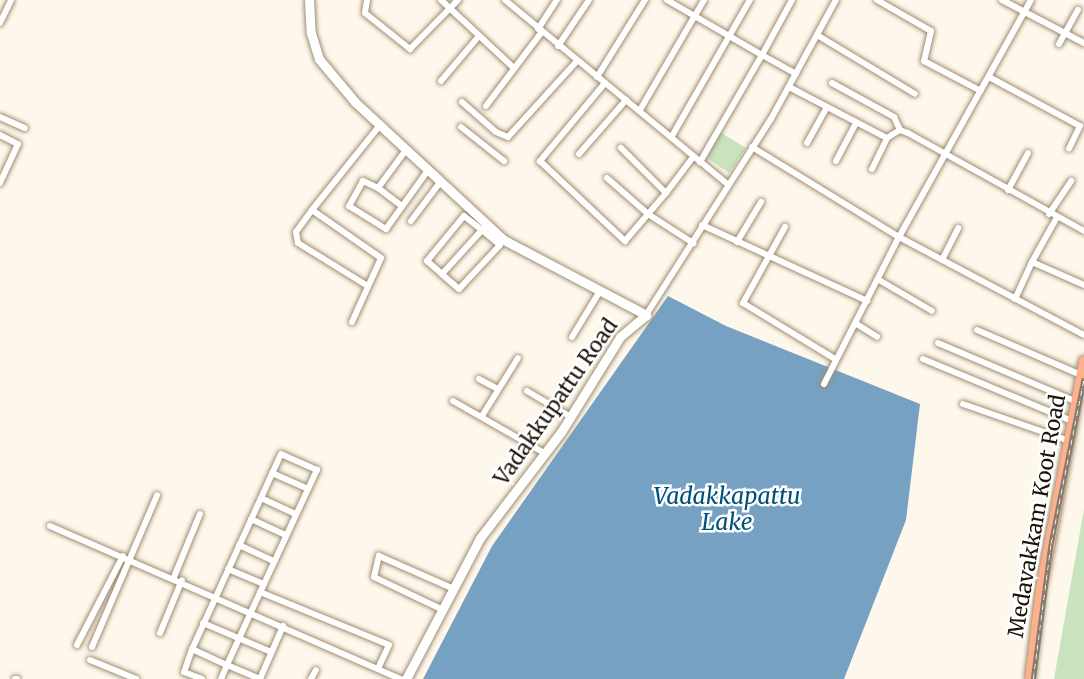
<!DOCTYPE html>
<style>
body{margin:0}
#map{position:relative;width:1084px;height:679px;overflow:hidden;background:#fef7eb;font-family:Merriweather,serif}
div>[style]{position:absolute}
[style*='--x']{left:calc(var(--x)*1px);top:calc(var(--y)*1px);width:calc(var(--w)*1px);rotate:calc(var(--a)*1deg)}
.green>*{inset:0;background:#c8e3bd}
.water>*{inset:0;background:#76a1c2}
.roads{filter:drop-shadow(0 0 2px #9e8d72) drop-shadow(0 0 2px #9e8d72)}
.street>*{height:6px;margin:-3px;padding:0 3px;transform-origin:3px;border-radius:3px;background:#fff}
.secondary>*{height:9px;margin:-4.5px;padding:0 4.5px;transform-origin:4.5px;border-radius:4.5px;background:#fff}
.primary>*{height:10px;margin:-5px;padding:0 5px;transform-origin:5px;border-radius:5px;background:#feb08d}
.rail>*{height:4.5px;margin-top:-2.25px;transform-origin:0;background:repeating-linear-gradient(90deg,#fff 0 5px,#817b6f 0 10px);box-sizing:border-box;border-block:2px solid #817b6f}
span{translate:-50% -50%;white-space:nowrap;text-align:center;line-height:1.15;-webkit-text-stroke:5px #fff;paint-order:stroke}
.street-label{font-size:21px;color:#191308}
.water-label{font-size:23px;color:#00507a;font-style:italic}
</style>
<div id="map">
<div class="green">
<i style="clip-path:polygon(720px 132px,746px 148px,729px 173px,707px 158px)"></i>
<i style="clip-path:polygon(1084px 509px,1084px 679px,1054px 679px)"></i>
</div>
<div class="water">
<i style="clip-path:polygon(668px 296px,726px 326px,920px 404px,906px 520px,844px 679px,423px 679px,492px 546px)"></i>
</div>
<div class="roads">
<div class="street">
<i style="--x:367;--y:0;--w:13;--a:99"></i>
<i style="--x:365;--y:13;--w:58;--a:38.7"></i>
<i style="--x:410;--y:49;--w:69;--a:-45.6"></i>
<i style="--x:441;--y:0;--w:100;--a:43"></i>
<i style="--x:505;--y:0;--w:287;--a:39.6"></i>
<i style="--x:667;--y:0;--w:110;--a:30.1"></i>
<i style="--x:762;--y:55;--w:124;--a:120.1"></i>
<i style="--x:792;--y:0;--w:63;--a:118.6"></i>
<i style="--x:762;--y:55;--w:39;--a:29"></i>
<i style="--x:877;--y:0;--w:62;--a:29.9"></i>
<i style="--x:931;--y:31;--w:31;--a:103"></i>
<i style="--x:924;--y:61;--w:64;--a:27.8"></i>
<i style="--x:1002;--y:0;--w:93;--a:27.7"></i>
<i style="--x:0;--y:23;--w:25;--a:-64"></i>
<i style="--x:538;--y:29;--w:35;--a:-57"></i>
<i style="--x:817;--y:35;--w:114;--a:31"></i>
<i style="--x:1059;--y:44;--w:39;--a:-61"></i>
<i style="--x:558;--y:46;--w:55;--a:-56"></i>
<i style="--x:597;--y:77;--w:91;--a:-58.1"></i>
<i style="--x:989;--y:77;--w:103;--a:28.3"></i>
<i style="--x:1080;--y:126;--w:25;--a:116"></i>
<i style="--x:441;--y:81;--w:59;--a:-49.8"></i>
<i style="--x:605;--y:83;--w:102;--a:129.8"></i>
<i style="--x:540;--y:161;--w:117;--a:43.3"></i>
<i style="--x:625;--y:241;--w:63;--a:-49.5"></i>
<i style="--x:666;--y:193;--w:64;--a:-135"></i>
<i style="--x:832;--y:83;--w:71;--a:28.7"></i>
<i style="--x:894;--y:117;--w:14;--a:65"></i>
<i style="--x:789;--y:87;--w:110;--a:27.5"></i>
<i style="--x:887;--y:138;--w:15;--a:-32"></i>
<i style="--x:900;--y:130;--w:9;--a:21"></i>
<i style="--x:908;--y:133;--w:201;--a:29.1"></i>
<i style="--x:462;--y:102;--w:45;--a:41.4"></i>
<i style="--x:496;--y:132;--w:13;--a:23"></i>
<i style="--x:508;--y:137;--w:103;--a:-47.8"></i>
<i style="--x:486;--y:106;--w:91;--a:-53"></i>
<i style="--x:640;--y:110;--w:127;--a:-59.8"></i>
<i style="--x:0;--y:117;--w:27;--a:24"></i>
<i style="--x:461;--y:127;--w:55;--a:38.3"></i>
<i style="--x:0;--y:135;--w:20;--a:27"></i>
<i style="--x:18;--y:144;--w:43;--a:114.8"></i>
<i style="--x:672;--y:136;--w:157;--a:-60.2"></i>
<i style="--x:807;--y:143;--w:39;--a:-61"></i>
<i style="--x:752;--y:147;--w:172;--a:31.5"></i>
<i style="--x:899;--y:237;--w:271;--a:-60.9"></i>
<i style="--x:406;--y:150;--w:47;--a:126.4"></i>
<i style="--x:378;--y:188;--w:17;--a:-155"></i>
<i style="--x:363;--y:181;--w:29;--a:119"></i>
<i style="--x:349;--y:206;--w:44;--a:31.9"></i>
<i style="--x:386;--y:229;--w:74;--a:-54.4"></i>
<i style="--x:579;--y:154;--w:72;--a:-49"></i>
<i style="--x:836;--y:161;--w:43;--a:-62.2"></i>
<i style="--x:872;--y:169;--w:34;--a:-64"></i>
<i style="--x:607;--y:178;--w:55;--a:41.3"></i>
<i style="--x:648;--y:214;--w:54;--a:32.8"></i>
<i style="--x:378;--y:188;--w:30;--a:37"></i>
<i style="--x:1008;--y:190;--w:42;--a:-61.6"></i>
<i style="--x:666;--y:193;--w:46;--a:-52.9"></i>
<i style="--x:312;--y:210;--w:27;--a:126"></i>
<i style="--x:296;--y:232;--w:11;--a:80"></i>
<i style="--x:298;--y:243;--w:80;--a:31.7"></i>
<i style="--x:1049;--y:214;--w:40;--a:-56"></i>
<i style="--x:1056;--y:219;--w:49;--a:119.2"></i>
<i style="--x:1032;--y:262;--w:57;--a:23.9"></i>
<i style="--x:411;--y:221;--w:50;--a:-53.1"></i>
<i style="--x:702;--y:225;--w:182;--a:24.7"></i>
<i style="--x:785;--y:227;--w:87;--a:118.9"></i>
<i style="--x:743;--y:303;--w:108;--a:31.3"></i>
<i style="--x:737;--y:242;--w:47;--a:-59"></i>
<i style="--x:942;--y:260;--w:36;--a:-63"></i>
<i style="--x:442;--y:274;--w:20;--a:-139"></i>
<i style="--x:427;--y:261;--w:58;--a:-50.6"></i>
<i style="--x:464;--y:216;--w:23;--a:38"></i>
<i style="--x:482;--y:230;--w:23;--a:40"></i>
<i style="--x:500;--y:245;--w:60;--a:133"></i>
<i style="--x:459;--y:289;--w:23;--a:-139"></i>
<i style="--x:442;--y:274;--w:59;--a:-47.7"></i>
<i style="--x:482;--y:230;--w:8;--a:-45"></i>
<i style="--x:879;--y:280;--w:61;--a:30.3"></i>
<i style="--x:1015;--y:299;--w:41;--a:-65.3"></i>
<i style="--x:646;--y:315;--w:232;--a:-57.5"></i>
<i style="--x:771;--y:119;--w:136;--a:-61.4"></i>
<i style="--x:352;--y:322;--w:70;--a:-65.6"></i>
<i style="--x:381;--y:258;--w:84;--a:-145.2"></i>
<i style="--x:312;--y:210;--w:110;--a:-51.3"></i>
<i style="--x:855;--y:323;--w:26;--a:32"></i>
<i style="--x:977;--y:330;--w:113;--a:23.4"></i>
<i style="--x:572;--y:337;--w:54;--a:-58.7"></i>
<i style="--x:938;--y:343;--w:151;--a:23"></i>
<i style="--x:923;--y:359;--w:161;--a:22.6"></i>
<i style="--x:479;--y:379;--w:21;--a:28"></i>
<i style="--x:824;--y:384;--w:165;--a:-63"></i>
<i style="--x:899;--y:237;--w:209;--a:27.9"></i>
<i style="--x:527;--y:391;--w:51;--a:30.6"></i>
<i style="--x:453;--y:401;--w:107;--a:29.7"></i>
<i style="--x:963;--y:404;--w:112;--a:19.2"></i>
<i style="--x:482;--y:416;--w:68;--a:-58.2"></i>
<i style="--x:272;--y:473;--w:39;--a:24"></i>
<i style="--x:261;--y:498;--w:38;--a:25"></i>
<i style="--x:251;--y:519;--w:38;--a:25"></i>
<i style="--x:50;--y:526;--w:383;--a:23.6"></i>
<i style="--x:239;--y:545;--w:38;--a:25"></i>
<i style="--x:228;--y:569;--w:38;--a:23"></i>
<i style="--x:174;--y:577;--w:68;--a:-67.6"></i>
<i style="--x:260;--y:592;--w:139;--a:22.3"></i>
<i style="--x:389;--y:645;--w:26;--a:115"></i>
<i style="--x:441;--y:609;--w:74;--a:-154.5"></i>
<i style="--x:374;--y:577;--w:22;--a:-77"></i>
<i style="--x:379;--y:556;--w:80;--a:23.7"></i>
<i style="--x:203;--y:623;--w:74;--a:23.1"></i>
<i style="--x:160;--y:633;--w:57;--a:-67.5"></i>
<i style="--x:77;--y:645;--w:100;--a:-62.7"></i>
<i style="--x:92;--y:647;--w:165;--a:-66.8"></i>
<i style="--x:192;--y:649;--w:24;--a:109"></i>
<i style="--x:184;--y:672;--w:19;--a:21"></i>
<i style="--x:90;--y:660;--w:50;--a:22.4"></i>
<i style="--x:15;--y:679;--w:2;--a:0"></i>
<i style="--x:221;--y:679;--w:15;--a:-67"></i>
<i style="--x:227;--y:665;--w:58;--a:-65.6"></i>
<i style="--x:251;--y:612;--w:157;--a:-65.1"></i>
<i style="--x:317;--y:470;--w:39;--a:-156"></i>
<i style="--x:281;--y:454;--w:214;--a:114.5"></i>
<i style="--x:192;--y:649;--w:38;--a:25"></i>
<i style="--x:227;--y:665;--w:36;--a:23"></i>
<i style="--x:260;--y:679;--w:58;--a:-66.5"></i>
<i style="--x:311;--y:679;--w:10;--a:-61"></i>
</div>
<div class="secondary">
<i style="--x:309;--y:0;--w:33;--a:87"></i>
<i style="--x:311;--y:33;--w:27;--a:73"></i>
<i style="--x:319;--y:59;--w:56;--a:50.1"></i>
<i style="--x:355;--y:102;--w:76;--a:42.9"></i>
<i style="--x:411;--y:154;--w:127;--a:42.8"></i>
<i style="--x:504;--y:240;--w:161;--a:27.8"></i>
<i style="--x:646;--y:315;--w:34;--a:140"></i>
<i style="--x:620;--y:337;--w:112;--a:121.8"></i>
<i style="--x:561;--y:432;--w:133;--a:127.4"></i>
<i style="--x:480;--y:538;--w:159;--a:117.7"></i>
</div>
<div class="primary">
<i style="--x:1030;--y:679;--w:91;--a:-83"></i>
<i style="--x:1041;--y:589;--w:232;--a:-79.3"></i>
</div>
</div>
<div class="rail">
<i style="--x:1033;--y:679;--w:137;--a:-82.5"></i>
<i style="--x:1051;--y:543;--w:168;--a:-78.7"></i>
</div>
<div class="street-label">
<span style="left:556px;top:402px;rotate:-55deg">Vadakkupattu Road</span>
<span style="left:1037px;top:516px;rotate:-80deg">Medavakkam Koot Road</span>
</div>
<div class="water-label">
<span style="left:727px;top:509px">Vadakkapattu<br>Lake</span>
</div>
</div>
